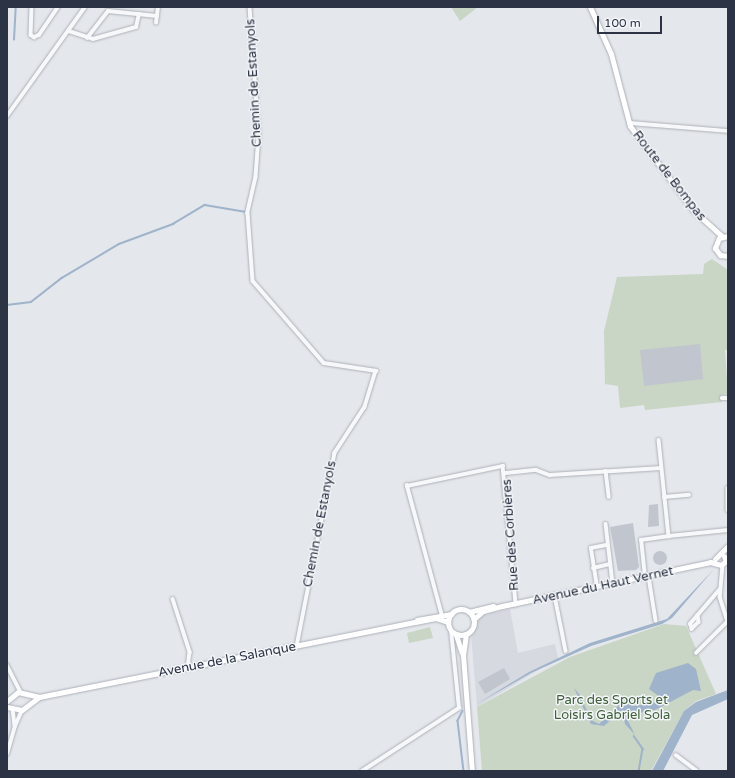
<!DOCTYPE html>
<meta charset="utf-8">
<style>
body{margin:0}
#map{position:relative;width:735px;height:778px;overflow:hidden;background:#e4e7eb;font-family:"Varela Round",sans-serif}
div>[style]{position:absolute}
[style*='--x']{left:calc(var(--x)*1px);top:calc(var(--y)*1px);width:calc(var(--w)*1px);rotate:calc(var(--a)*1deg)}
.built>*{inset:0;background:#d6d9e0}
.green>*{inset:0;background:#c9d5c5}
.water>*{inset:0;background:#9fb3cb}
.stream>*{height:1.5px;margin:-0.75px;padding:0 0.75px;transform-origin:0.75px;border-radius:0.75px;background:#9fb3cb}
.building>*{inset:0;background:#c1c5ce}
.round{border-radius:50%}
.roads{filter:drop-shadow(0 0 1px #acb1b9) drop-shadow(0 0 1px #acb1b9)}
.street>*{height:3.5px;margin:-1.75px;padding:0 1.75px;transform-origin:1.75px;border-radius:1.75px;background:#f7f8fa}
.secondary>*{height:5px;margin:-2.5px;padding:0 2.5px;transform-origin:2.5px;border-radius:2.5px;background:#fff}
.secondary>.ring{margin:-2.5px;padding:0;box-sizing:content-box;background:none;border:5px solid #fff;border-radius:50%}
span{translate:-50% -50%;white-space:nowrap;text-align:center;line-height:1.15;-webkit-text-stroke:3px #f4f6f9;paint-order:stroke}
.street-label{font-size:13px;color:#2b3344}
.park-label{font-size:13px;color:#3f6039}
.frame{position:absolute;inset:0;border:8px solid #2b3344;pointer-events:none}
.scale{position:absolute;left:597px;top:16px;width:65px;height:18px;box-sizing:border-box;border:2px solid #2b3344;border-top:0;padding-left:5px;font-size:12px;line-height:14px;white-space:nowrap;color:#2b3344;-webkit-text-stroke:3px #f4f6f9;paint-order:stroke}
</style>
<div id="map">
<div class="built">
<i style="clip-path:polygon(510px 609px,518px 653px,555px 644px,558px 658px,477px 707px,471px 634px,480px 616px)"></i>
</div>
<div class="green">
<i style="clip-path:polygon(451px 7px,478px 7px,460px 21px)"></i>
<i style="clip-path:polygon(712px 259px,728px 270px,728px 350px,725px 350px,728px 394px,721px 395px,722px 402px,645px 410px,644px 405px,620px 408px,618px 386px,605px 384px,604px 331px,617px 277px,703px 274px,704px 264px)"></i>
<i style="clip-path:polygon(664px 624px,686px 626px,716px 694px,696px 701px,684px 711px,651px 771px,482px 771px,477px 707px,570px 657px)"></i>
<i style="clip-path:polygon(430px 627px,433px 638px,409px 643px,407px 633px)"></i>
</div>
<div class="water">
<i style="clip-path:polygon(714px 569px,672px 618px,662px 624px,591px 646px,531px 673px,475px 705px,529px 672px,590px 643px,667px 619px)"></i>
<i style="clip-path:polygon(688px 663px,696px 669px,701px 691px,693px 690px,655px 710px,633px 714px,628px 721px,635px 735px,625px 724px,622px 710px,604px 726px,591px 724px,574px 688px,580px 695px,591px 720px,599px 724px,622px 702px,634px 706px,660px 702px,660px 697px,649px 689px,656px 673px)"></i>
<i style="clip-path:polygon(728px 690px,728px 699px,692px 715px,663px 771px,652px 771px,684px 711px,696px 702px)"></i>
</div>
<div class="stream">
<i style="--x:14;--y:40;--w:33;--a:-87"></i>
<i style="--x:7;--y:305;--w:24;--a:-7"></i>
<i style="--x:31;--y:302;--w:39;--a:-38"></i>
<i style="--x:62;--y:278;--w:66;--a:-30.8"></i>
<i style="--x:119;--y:244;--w:58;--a:-20.3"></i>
<i style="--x:173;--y:224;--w:37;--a:-31"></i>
<i style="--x:205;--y:205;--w:43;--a:9.5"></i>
<i style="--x:463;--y:711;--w:11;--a:117"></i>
<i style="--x:458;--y:721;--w:50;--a:83.2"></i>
<i style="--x:634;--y:736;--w:16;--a:55"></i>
<i style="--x:643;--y:749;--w:22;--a:100"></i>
</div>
<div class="building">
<i style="clip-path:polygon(700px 344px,703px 379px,644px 386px,640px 350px)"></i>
<i style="clip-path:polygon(658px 504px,659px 526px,648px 527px,649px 505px)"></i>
<i style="clip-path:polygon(633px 523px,639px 567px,636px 570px,618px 571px,610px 527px)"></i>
<i class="round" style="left:653px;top:551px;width:14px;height:14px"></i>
<i style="clip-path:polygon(504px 668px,510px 679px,485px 694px,478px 682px)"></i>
</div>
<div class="roads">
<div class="street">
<i style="--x:32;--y:7;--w:28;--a:92"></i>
<i style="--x:31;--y:35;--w:4;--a:34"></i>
<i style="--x:34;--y:37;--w:5;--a:-22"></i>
<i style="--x:39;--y:35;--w:34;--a:-56"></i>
<i style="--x:250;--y:7;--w:129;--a:86"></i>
<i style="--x:259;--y:136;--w:41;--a:94.2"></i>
<i style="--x:256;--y:177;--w:37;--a:103"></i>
<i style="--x:248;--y:213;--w:68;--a:85.8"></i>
<i style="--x:253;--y:281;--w:108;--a:49.1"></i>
<i style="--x:324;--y:363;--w:53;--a:8.7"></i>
<i style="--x:376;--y:371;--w:38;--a:107"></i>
<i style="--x:365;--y:407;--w:55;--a:123.1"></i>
<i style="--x:335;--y:453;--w:197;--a:101.1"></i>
<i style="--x:156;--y:23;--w:16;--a:-83"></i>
<i style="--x:69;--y:31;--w:25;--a:18"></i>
<i style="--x:93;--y:39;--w:45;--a:-15.6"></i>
<i style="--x:136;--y:27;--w:13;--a:-77"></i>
<i style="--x:87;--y:38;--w:34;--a:-52"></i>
<i style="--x:108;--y:11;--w:49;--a:5.8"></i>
<i style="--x:7;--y:116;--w:134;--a:-54.4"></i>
<i style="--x:629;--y:123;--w:99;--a:4.6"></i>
<i style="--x:722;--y:398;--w:6;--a:0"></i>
<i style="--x:659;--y:440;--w:97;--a:84.1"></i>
<i style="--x:669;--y:536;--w:59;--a:-5.8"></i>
<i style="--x:606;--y:471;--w:26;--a:83"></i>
<i style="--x:506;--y:473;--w:30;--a:-6"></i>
<i style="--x:536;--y:470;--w:15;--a:20"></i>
<i style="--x:550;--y:475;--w:111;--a:-3.6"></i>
<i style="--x:728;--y:488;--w:22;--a:90"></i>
<i style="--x:664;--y:497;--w:25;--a:-5"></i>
<i style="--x:606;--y:524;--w:60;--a:83.3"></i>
<i style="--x:723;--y:565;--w:32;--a:95"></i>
<i style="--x:720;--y:597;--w:25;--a:72"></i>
<i style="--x:593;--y:568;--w:17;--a:-13"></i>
<i style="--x:645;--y:577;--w:37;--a:-96"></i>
<i style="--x:641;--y:540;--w:28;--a:-8"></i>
<i style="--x:649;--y:577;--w:44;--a:80.8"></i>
<i style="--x:597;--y:587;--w:39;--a:-99"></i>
<i style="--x:591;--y:548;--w:15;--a:-11"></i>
<i style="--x:555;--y:596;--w:56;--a:78.7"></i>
<i style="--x:173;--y:599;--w:56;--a:72.2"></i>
<i style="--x:190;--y:652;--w:16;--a:97"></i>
<i style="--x:698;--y:615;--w:7;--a:82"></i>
<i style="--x:699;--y:622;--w:10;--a:135"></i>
<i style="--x:692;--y:629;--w:5;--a:-112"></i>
<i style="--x:690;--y:624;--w:46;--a:-49.4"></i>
<i style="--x:442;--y:616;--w:135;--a:-105.1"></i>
<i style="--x:407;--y:486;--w:98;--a:-11.8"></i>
<i style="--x:503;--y:466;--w:139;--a:84.6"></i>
<i style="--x:696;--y:653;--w:45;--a:-45"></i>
<i style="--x:7;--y:665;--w:31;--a:63"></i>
<i style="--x:13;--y:709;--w:17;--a:83"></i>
<i style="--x:15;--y:726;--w:17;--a:-66"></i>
<i style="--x:7;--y:754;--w:29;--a:-74"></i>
<i style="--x:676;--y:755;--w:26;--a:37"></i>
<i style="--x:362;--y:771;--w:116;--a:-33"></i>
<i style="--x:459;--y:708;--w:77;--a:-95.9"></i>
</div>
<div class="secondary">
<i style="--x:590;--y:7;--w:51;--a:65.9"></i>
<i style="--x:611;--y:54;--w:74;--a:75.2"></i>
<i style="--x:630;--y:126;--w:106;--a:53"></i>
<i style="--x:694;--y:211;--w:38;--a:42"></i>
<i style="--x:728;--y:236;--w:9;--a:167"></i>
<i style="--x:719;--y:238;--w:11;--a:112"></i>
<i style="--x:715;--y:248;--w:9;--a:54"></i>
<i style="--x:720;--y:255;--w:8;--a:7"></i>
<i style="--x:715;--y:559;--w:18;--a:-45"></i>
<i class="ring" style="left:448px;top:609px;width:21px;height:21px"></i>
<i style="--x:469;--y:612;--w:25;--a:-14"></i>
<i style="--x:474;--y:619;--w:12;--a:-42"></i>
<i style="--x:483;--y:611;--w:20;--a:-15"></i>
<i style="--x:502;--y:606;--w:213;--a:-11.9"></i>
<i style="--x:710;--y:562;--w:11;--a:15"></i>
<i style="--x:721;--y:565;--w:6;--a:-39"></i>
<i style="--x:726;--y:561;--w:5;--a:-112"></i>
<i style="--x:417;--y:620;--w:35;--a:-10"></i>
<i style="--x:466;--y:634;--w:21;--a:98"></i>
<i style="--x:463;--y:655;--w:116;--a:85.6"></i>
<i style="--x:456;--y:635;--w:19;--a:72"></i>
<i style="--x:7;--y:701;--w:14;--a:-39"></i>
<i style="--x:18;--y:692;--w:22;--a:13"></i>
<i style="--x:39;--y:697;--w:383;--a:-11.3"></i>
<i style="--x:415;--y:622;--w:21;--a:-11"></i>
<i style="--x:436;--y:618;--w:13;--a:18"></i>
<i style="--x:7;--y:707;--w:15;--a:11"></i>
<i style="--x:22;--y:710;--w:21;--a:-37"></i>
</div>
</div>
<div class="street-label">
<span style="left:254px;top:83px;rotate:-93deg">Chemin de Estanyols</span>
<span style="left:669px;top:176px;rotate:52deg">Route de Bompas</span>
<span style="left:320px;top:524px;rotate:-79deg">Chemin de Estanyols</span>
<span style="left:511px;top:535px;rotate:-94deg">Rue des Corbières</span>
<span style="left:603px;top:586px;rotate:-12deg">Avenue du Haut Vernet</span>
<span style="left:227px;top:660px;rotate:-11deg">Avenue de la Salanque</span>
</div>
<div class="park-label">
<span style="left:612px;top:708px">Parc des Sports et<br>Loisirs Gabriel Sola</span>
</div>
<div class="frame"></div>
<div class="scale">100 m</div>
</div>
